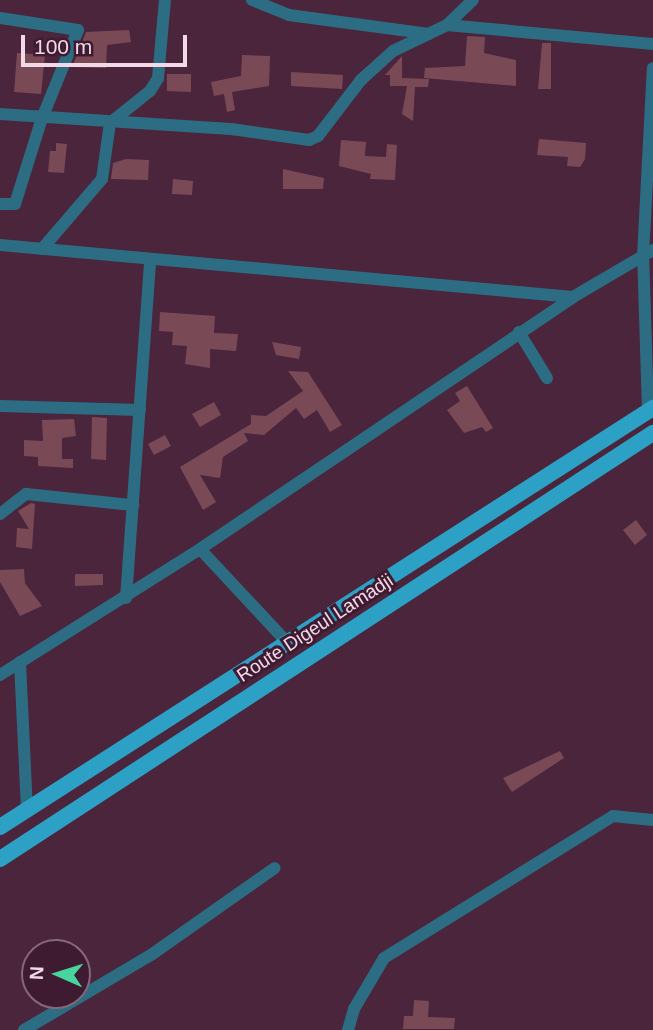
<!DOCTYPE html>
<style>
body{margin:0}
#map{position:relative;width:653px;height:1030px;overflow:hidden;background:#4a253c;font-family:Helvetica,sans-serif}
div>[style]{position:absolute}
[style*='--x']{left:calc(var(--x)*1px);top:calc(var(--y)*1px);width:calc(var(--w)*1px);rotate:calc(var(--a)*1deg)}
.building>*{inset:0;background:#794a56}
.minor>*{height:12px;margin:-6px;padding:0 6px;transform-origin:6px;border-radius:6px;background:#2c6d83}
.major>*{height:16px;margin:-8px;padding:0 8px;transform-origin:8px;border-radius:8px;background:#2da1c5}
span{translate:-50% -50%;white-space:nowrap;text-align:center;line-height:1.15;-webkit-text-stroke:6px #3f1b32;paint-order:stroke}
.street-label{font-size:19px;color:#f2d9e7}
.north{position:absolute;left:21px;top:939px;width:70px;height:70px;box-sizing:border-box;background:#3f1b32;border:2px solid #87677a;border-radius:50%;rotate:273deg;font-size:19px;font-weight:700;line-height:28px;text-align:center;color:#f2d9e7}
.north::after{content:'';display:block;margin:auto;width:24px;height:32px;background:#47d49e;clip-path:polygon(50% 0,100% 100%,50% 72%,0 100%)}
.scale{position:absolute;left:21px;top:35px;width:166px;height:32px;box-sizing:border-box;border:4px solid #f2d9e7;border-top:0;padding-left:9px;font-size:21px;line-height:24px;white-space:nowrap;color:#f2d9e7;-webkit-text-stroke:5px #3f1b32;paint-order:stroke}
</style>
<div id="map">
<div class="building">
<i style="clip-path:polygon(129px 30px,131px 42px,107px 45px,106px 68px,72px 67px,86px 32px)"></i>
<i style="clip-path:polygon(467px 36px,485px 37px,484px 53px,516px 60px,516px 86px,424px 78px,425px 68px,465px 66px)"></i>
<i style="clip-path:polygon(542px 43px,551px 43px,551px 89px,538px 89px)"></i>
<i style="clip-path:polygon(17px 53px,45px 55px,41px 94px,14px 92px)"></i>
<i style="clip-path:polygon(242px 55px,270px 56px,269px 86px,232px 92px,235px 110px,227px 112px,224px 94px,214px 96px,211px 82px,241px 76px)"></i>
<i style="clip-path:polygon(402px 56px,402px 78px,429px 79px,428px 87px,415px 87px,413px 121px,402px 114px,407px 86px,390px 86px,390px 75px,385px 75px)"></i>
<i style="clip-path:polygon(291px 72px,343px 75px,342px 89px,291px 86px)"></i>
<i style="clip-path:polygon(167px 74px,191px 74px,191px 92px,167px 91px)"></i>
<i style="clip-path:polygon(539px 139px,586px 143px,585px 159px,580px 167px,567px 166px,568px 157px,537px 155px)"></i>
<i style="clip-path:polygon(341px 140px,366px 142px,365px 156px,386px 157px,387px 144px,397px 145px,395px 180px,370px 179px,371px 174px,339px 166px)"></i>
<i style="clip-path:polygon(56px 143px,67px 144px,64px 173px,48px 172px,50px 151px,56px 151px)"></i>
<i style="clip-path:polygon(126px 159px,149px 160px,148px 180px,111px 179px,113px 163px)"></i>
<i style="clip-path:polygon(283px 169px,324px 178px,323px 189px,283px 189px)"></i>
<i style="clip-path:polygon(173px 179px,193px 181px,192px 195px,172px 194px)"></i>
<i style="clip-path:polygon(160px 312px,215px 316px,214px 333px,238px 334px,236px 351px,210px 349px,210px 368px,185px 364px,187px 346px,172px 345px,173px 332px,159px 331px)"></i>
<i style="clip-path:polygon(272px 342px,301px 347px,299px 359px,276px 355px)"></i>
<i style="clip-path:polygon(288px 371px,308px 372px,342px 425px,330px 432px,317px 410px,304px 419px,296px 408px,264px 435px,244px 433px,248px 441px,223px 457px,220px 478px,200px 475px,216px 502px,203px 510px,180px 467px,251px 424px,251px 415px,266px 416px,303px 391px)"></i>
<i style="clip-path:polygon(467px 386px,493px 428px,486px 432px,482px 427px,464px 433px,447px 410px,460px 401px,455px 393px)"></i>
<i style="clip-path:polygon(214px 402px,221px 415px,200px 427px,192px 414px)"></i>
<i style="clip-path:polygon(92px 417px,107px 418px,106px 460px,91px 459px)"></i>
<i style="clip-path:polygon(74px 419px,76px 436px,62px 438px,62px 459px,73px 459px,73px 468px,38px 466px,38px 457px,24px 456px,24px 440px,43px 441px,42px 420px)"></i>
<i style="clip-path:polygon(165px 435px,171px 446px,154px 455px,148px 444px)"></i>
<i style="clip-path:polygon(31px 503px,35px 504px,32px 549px,16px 547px,17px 528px,29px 529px,18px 511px)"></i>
<i style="clip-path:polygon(636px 520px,647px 535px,635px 545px,623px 530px)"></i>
<i style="clip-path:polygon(24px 569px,25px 583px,42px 606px,20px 616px,0 582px,0 570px)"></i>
<i style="clip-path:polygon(75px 574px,103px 574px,103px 585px,75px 586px)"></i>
<i style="clip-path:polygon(560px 751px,564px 758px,512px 792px,503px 778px)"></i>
<i style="clip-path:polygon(414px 1000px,429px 1001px,428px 1017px,455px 1018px,454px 1029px,403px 1029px,404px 1016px,413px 1016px)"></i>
</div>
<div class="minor">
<i style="--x:252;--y:0;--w:40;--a:22"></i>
<i style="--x:289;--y:15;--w:141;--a:7.7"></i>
<i style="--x:0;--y:18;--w:79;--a:8.7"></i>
<i style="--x:78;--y:30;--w:95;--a:112.2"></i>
<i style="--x:42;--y:118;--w:90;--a:107.4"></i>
<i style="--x:15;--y:204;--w:15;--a:180"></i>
<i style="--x:447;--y:25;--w:207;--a:5.3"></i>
<i style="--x:0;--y:114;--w:231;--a:3.7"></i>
<i style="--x:231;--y:129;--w:79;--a:8"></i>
<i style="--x:309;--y:140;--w:10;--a:-24"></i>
<i style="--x:318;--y:136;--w:71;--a:-52.5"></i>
<i style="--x:361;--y:80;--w:43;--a:-42.2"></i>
<i style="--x:393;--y:51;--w:60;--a:-25.7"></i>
<i style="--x:447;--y:25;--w:36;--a:-44"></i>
<i style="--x:0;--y:245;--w:575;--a:5.19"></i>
<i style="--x:42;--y:249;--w:92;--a:-49.4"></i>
<i style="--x:102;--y:179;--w:57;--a:-81.9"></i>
<i style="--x:110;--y:123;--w:51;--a:-38.7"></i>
<i style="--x:150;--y:91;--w:15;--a:-58"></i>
<i style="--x:158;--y:78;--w:78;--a:-84.9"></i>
<i style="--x:519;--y:332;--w:54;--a:58.7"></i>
<i style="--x:0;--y:406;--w:140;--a:1.6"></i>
<i style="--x:648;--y:411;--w:155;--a:-91.8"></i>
<i style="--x:643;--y:256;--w:188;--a:-87"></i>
<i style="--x:0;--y:514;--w:33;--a:-38"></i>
<i style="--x:26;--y:494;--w:108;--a:5.9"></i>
<i style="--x:200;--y:549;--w:125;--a:47"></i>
<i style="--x:126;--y:598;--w:339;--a:-85.9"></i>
<i style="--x:20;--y:662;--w:148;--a:87.3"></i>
<i style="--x:0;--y:675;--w:236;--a:-32.2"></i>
<i style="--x:200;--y:549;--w:450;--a:-34"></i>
<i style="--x:573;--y:297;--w:93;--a:-30.4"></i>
<i style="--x:24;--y:1030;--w:147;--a:-30.6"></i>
<i style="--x:151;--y:955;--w:151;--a:-35.1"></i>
<i style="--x:348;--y:1030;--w:22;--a:-74"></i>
<i style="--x:354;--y:1009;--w:59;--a:-59.5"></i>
<i style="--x:384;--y:958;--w:269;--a:-31.8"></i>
<i style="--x:613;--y:816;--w:40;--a:5.7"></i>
</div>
<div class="major">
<i style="--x:0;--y:827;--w:776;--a:-32.69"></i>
<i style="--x:0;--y:859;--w:780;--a:-33.12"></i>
</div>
<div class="street-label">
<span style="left:315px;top:628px;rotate:-33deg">Route Digeul Lamadji</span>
</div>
<div class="north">N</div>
<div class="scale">100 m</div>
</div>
